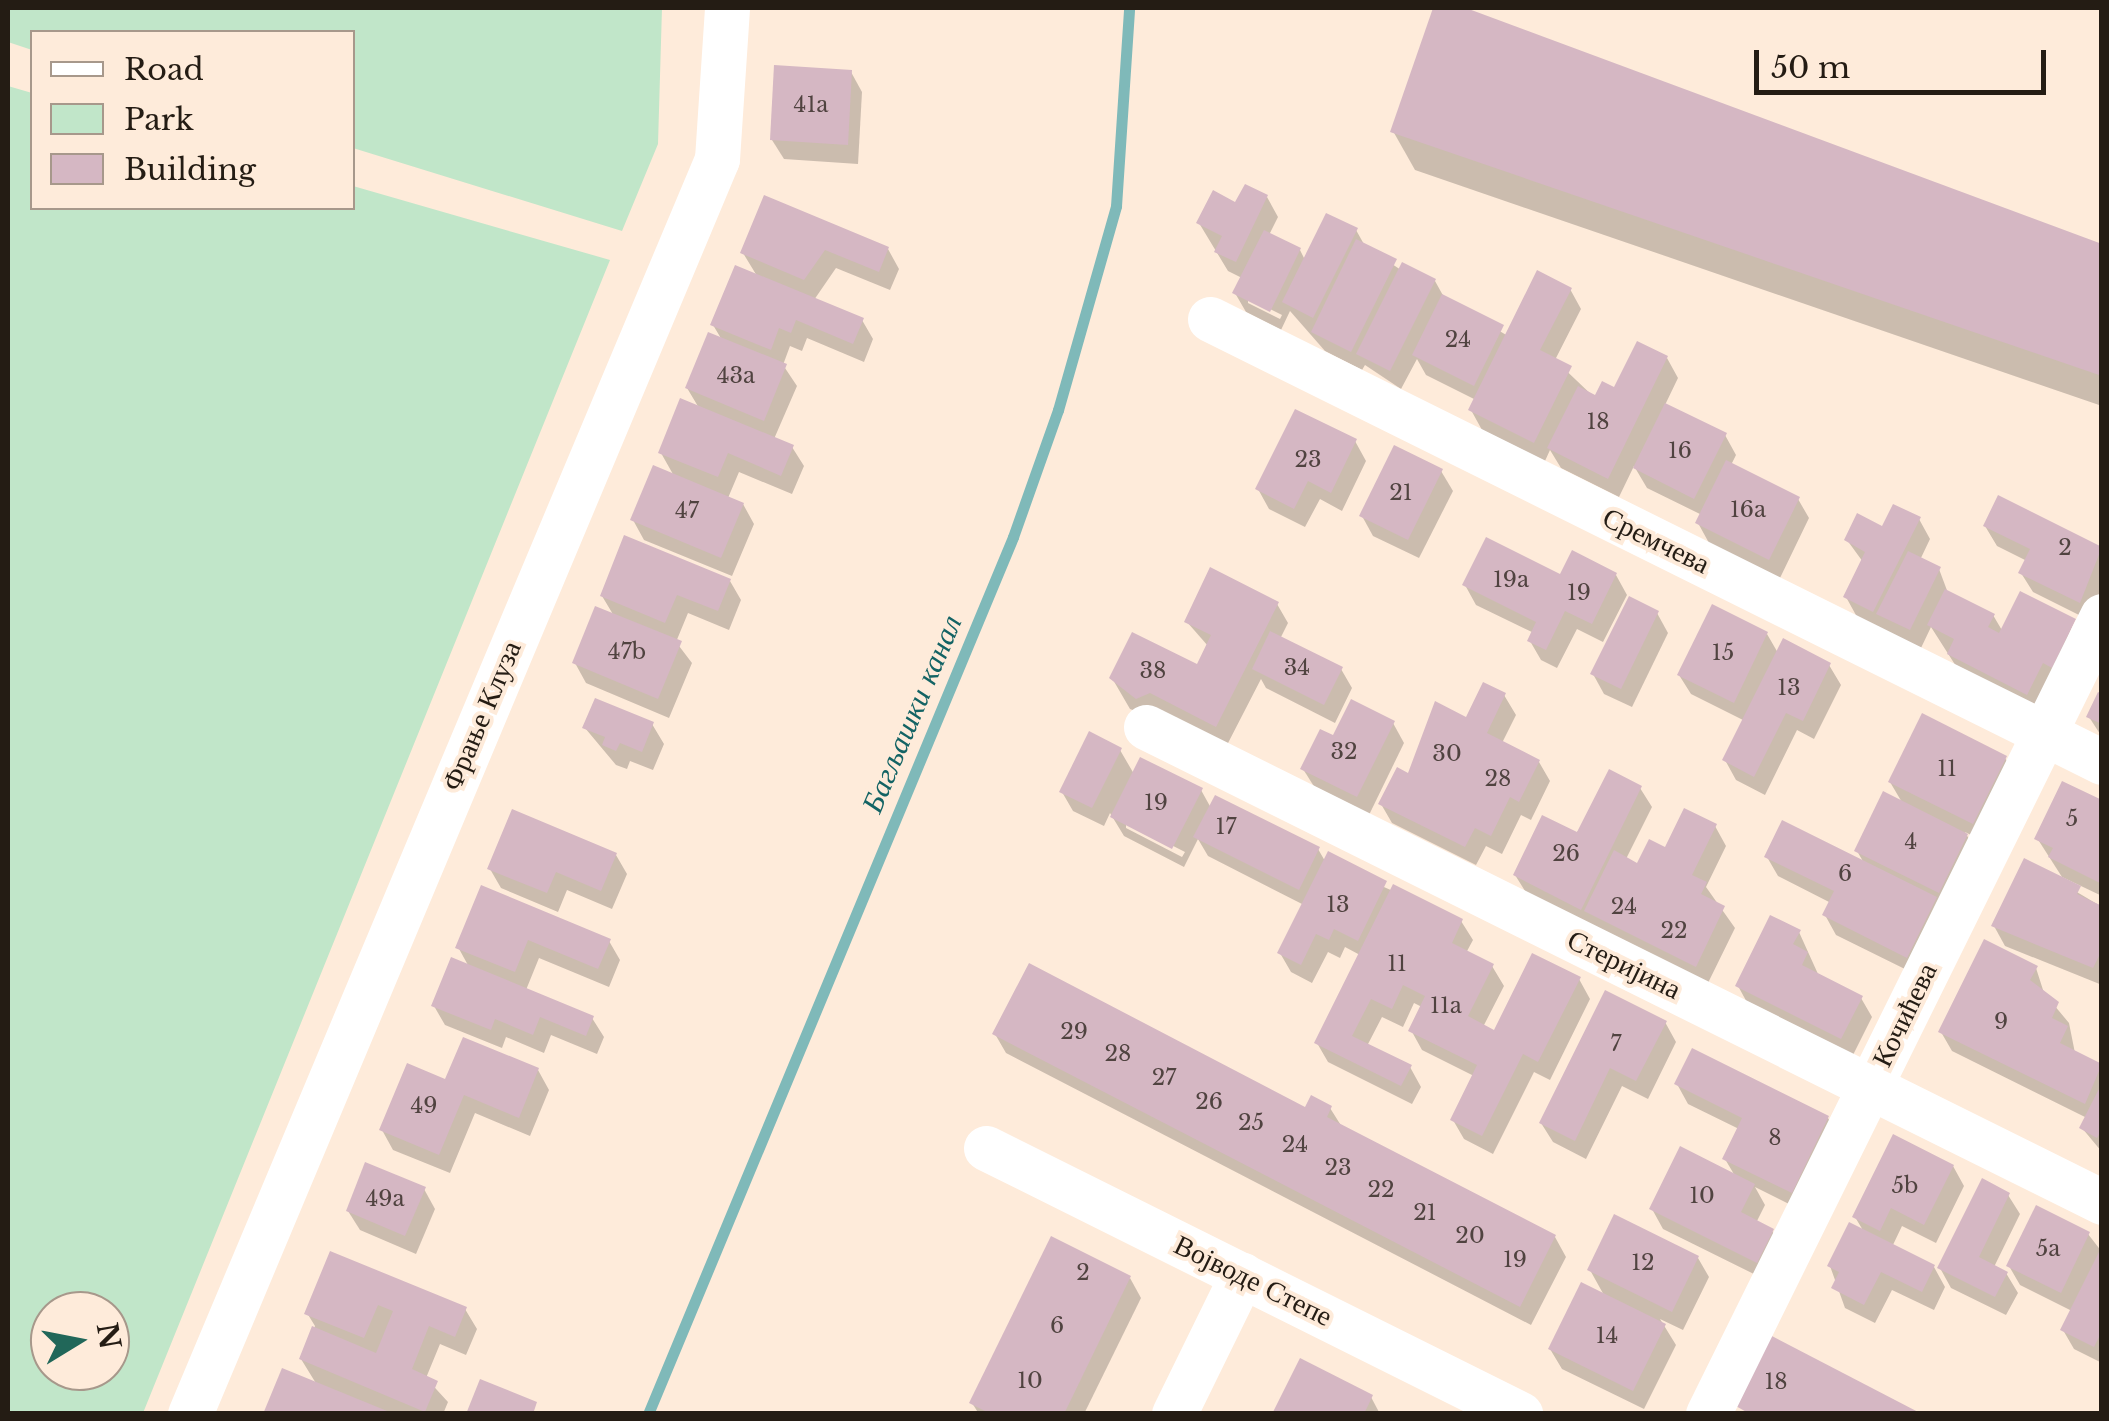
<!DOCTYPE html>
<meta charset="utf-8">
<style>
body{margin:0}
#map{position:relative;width:2109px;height:1421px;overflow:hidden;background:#feebda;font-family:"Libre Baskerville",serif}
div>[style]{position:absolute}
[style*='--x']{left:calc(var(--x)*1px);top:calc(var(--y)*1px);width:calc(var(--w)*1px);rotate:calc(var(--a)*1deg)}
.green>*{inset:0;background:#c1e6c9}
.shadow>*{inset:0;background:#0003}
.stream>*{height:11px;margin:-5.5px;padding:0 5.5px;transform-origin:5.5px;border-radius:5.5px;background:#7fb9b9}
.building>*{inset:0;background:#d5b7c3}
.street>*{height:45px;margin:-22.5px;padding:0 22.5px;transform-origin:22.5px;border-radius:22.5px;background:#fff}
span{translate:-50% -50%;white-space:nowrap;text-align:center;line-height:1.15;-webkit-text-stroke:8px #feebda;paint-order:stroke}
.number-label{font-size:22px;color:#504340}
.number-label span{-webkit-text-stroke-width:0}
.street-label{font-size:28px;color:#241c14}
.water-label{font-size:30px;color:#136364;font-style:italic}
.frame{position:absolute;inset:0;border:10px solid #241c14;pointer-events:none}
.legend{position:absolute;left:30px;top:30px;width:325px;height:180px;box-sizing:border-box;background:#feebda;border:2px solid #a7988b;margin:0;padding:12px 18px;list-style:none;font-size:30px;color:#241c14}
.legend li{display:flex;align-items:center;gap:20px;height:50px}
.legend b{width:50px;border:2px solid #a7988b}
.north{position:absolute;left:30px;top:1291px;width:100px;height:100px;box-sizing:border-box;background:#feebda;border:2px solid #a7988b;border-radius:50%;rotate:80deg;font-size:28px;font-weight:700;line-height:40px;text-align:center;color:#241c14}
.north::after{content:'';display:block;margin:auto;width:35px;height:45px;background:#216759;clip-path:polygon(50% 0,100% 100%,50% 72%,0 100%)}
.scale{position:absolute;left:1754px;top:50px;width:292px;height:45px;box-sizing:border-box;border:5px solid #241c14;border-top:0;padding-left:12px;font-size:30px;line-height:35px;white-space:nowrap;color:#241c14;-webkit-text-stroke:8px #feebda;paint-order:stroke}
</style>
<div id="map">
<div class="green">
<i style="clip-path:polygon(8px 8px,662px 8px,658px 144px,622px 231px,353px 148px,352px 32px,32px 32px,32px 50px,8px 42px)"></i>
<i style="clip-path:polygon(evenodd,8px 86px,32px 93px,32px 208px,352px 208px,353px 186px,610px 260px,143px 1413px,8px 1413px,8px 86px,50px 1311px,110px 1311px,110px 1371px,50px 1371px,50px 1311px)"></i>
</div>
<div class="shadow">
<i style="clip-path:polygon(1435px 8px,1459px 8px,2102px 247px,2102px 406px,1415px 170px,1393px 131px)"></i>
<i style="clip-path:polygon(851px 72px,862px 92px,858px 164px,784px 159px,772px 140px)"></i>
<i style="clip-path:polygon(evenodd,1267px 197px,1278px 217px,1269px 235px,1300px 250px,1305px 260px,1356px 230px,1365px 246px,1401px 270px,1435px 281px,1445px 299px,1508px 336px,1570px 289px,1581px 309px,1555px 360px,1596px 399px,1667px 358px,1678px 378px,1665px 405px,1725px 435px,1736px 455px,1731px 465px,1798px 499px,1809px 518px,1780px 578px,1709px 543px,1698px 523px,1702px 515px,1647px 488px,1634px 466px,1619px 497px,1561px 468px,1550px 450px,1545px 461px,1482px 430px,1471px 410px,1476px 400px,1426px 375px,1417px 359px,1401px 389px,1365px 365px,1362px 370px,1325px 351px,1290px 311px,1281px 330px,1246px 312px,1235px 293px,1242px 278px,1228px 271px,1199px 223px,1267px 197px,1248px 298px,1282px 315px,1280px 319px,1248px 303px,1248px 298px)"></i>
<i style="clip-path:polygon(766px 198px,888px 249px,899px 269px,890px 290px,836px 268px,814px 300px,862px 320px,873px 339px,864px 362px,807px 338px,802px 351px,790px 346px,783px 365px,797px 386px,774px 439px,792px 447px,804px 466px,792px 494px,739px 472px,728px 498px,743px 504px,754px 524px,732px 576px,644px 540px,633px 520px,674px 476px,661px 453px,699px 408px,687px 388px,722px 340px,713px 325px,757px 276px,743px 253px)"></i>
<i style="clip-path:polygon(1355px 441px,1366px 461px,1342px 511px,1320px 499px,1305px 527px,1269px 509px,1258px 489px)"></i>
<i style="clip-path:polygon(1441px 471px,1453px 491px,1419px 558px,1373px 536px,1362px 516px)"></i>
<i style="clip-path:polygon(1999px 499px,2102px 550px,2102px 600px,2091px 621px,2033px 592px,2021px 573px,2027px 561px,1997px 546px,1985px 526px)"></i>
<i style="clip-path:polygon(1919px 519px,1930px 539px,1920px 560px,1939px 569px,1948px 593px,1993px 615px,2003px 632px,2074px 621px,2039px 712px,1961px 674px,1931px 627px,1921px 648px,1857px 617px,1846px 597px,1863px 562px,1847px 540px)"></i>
<i style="clip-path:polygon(1616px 575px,1627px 595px,1603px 642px,1577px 629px,1557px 668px,1541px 660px,1530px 641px,1534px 633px,1476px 605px,1465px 585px)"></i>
<i style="clip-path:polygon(730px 581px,741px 600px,729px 630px,688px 613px,676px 642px,692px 663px,669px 718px,586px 683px,575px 663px,614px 616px,602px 596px)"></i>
<i style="clip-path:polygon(1277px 604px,1288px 623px,1280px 639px,1341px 669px,1352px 688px,1335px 723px,1266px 688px,1261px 679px,1227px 745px,1130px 709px,1112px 678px,1198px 667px,1208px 646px,1187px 622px)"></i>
<i style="clip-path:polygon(1657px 613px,1668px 633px,1632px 707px,1604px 694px,1593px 674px)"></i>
<i style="clip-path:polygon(1767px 634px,1778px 653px,1829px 665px,1841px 685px,1814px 739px,1797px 730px,1765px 795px,1736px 780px,1725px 760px,1745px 721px,1691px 694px,1679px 675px)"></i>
<i style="clip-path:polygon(1504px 695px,1516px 715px,1502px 743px,1539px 762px,1550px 781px,1531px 820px,1521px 815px,1502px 854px,1486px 846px,1476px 865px,1392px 823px,1381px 804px,1467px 720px)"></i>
<i style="clip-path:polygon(2102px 697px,2102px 737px,2089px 717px)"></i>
<i style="clip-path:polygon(1393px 723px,1404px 743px,1369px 815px,1315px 788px,1303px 769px,1334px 739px)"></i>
<i style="clip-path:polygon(652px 724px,664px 744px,653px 770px,630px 761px,627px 769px,616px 765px,585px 728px)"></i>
<i style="clip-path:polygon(evenodd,1120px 750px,1134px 774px,1201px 790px,1211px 808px,1318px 849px,1325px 861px,1461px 921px,1473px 940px,1466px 953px,1492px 966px,1504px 986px,1483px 1027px,1496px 1033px,1579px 979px,1590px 999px,1550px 1080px,1534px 1072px,1493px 1154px,1464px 1139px,1453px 1120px,1474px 1076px,1422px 1050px,1411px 1030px,1422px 1007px,1414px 1003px,1403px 1027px,1382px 1017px,1367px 1046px,1410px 1067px,1421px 1087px,1412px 1104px,1328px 1062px,1317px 1043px,1360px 955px,1345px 947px,1340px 958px,1328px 952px,1312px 983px,1291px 972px,1280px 953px,1304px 905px,1208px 856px,1198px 839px,1184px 867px,1124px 836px,1110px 813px,1104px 826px,1073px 811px,1062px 792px,1120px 750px,1126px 822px,1185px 852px,1182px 857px,1126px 828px,1126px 822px)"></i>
<i style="clip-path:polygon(2005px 758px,2016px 777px,1985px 842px,1965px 832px,1978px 855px,1919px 976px,1836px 935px,1825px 915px,1831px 903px,1778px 876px,1767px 857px,1864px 863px,1857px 851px,1903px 804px,1890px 782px)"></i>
<i style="clip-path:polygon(1640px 788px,1652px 807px,1626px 859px,1638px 866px,1715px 826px,1726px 846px,1706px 887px,1735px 928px,1707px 985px,1527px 894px,1515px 875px)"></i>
<i style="clip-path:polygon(2102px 803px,2102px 896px,2062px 877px,2037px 838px)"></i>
<i style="clip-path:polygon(616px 855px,627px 874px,612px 909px,567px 890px,558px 912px,501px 888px,490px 869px)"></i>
<i style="clip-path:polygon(2025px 861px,2102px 907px,2102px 985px,2005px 946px,1994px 926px)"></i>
<i style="clip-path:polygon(482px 888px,609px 941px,620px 960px,609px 987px,539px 958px,526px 990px,592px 1018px,604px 1037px,597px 1054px,551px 1035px,544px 1053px,506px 1037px,502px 1048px,445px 1025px,434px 1006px,469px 967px,458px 947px)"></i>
<i style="clip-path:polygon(1799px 932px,1818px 974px,1861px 998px,1872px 1017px,1852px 1057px,1749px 1006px,1738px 986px)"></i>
<i style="clip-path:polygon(2036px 968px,2044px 993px,2069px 1023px,2075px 1053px,2102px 1067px,2102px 1152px,2082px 1128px,2087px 1118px,1952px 1051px,1941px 1032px)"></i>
<i style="clip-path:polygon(1665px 1022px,1676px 1042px,1648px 1099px,1622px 1086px,1586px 1159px,1553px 1142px,1541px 1123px)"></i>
<i style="clip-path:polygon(995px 1034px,1306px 1110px,1330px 1108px,1342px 1127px,1555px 1237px,1566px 1257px,1531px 1325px,1006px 1053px)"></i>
<i style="clip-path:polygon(538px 1070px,549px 1090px,530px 1136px,475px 1113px,450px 1173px,393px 1150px,382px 1130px,447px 1082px)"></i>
<i style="clip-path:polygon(1677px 1084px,1828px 1118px,1839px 1138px,1803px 1211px,1755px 1187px,1765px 1205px,1756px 1223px,1772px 1231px,1784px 1250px,1768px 1281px,1663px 1229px,1652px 1209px,1735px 1176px,1725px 1159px,1739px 1129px,1688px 1104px)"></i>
<i style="clip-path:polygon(1953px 1166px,1964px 1186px,1936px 1243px,1902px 1226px,1892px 1247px,1934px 1267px,1945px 1287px,1934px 1310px,1892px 1290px,1875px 1323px,1845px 1308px,1830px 1266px,1864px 1232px,1855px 1217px)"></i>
<i style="clip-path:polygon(424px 1189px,435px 1209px,416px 1254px,360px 1230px,348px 1211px)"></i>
<i style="clip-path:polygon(2008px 1195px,2020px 1214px,1994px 1267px,2006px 1273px,2018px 1293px,2006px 1315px,1951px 1288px,1940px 1268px)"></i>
<i style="clip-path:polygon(2088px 1234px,2102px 1252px,2102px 1363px,2074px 1349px,2063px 1330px,2072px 1311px,2020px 1285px,2009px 1266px)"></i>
<i style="clip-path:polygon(332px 1254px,465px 1309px,477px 1329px,466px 1355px,440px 1344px,426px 1378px,448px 1402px,443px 1414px,266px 1414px,317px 1385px,301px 1359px,315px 1326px,307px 1313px)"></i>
<i style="clip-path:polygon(1698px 1258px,1709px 1277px,1683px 1330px,1660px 1319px,1676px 1345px,1644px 1409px,1562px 1369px,1550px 1349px,1605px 1297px,1590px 1270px)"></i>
<i style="clip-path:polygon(1130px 1278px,1141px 1298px,1084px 1414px,979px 1414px,972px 1403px)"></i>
<i style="clip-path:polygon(1371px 1397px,1380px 1414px,1275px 1414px)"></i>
</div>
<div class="stream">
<i style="--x:648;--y:1414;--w:950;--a:-67.4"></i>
<i style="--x:1013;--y:537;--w:135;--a:-70.5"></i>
<i style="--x:1058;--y:410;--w:212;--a:-74.1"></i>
<i style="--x:1116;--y:206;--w:198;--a:-86.2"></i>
</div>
<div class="building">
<i style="clip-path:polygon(1433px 8px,1466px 8px,2102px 244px,2102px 376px,1390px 132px)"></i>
<i style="clip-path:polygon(774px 65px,852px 70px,848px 145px,770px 140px)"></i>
<i style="clip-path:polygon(1245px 184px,1268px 195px,1236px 262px,1214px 252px,1222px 236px,1196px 223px,1213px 190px,1235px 202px)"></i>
<i style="clip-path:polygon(764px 195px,889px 247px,879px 272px,825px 250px,804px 280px,740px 253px)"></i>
<i style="clip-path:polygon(1326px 213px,1358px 228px,1313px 318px,1282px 302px)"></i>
<i style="clip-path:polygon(1264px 230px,1301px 248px,1270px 312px,1232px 293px)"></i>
<i style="clip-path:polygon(1356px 239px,1397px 259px,1351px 352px,1311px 332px)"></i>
<i style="clip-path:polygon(1402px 262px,1436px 279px,1390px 371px,1356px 354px)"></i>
<i style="clip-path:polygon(735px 265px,864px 318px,853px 344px,796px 320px,791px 333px,779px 328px,771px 350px,710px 325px)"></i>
<i style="clip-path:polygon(1537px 270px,1572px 288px,1540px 350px,1572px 366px,1534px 443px,1468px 410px)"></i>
<i style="clip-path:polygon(1442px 294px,1504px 325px,1474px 386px,1412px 355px)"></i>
<i style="clip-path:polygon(708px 332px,787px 364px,764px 421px,685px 388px)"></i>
<i style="clip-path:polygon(1637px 341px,1668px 356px,1608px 479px,1547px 448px,1578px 386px,1595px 395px,1602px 381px,1614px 387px)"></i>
<i style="clip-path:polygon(680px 398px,794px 445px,781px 476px,728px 453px,718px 477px,658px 453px)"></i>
<i style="clip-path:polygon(1665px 403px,1727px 433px,1694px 499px,1633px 468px)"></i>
<i style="clip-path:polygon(1295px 409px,1357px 439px,1331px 493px,1308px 481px,1294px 509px,1255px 489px)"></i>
<i style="clip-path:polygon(1394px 445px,1443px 469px,1408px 540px,1359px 516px)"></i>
<i style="clip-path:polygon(1726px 460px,1800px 497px,1769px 560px,1695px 523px)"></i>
<i style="clip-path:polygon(653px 465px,744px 503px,721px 558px,630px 520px)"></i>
<i style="clip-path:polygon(1998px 495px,2102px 547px,2080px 603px,2018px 573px,2030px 549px,1983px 526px)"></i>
<i style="clip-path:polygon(1893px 504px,1921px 517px,1873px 612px,1843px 597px,1865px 552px,1844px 540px,1857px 513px,1882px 526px)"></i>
<i style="clip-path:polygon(624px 535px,731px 579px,718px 611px,677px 595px,665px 623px,600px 596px)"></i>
<i style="clip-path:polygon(1486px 537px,1560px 574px,1572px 550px,1617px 573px,1592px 624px,1565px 611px,1546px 650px,1527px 641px,1536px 622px,1462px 585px)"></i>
<i style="clip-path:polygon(1908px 551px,1941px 567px,1910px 630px,1876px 614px)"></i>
<i style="clip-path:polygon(1210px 567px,1279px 602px,1216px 727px,1150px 693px,1136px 699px,1109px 678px,1132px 632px,1197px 664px,1211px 635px,1184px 622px)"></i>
<i style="clip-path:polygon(1945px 589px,1995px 614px,1988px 627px,1999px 633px,2020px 591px,2076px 619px,2052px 668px,2043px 663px,2027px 695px,1947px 654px,1954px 639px,1927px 625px)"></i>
<i style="clip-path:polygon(1629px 596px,1659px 611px,1621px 689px,1590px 674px)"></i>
<i style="clip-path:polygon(1712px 604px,1768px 632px,1734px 703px,1677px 675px)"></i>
<i style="clip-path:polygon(595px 606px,682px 641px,658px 699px,572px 663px)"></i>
<i style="clip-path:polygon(1270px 631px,1343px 667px,1324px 705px,1252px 669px)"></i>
<i style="clip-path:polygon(1783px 638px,1831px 663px,1803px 721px,1786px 713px,1754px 777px,1722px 760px)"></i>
<i style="clip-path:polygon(1483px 682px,1506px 693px,1487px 733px,1540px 760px,1519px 802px,1510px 797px,1491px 836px,1475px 828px,1465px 847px,1378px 804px,1397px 767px,1408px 773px,1435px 701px,1466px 717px)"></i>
<i style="clip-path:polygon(2098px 692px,2102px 694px,2102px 724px,2086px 717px)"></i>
<i style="clip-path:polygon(595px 698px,654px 722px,642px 752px,620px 743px,616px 751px,602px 745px,605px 737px,582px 728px)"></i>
<i style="clip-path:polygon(1351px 699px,1395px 721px,1357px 797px,1300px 769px,1320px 729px,1333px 735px)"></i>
<i style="clip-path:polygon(1922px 713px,2007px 756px,1973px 824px,1888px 782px)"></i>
<i style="clip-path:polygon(1089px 731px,1122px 748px,1092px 808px,1059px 792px)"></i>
<i style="clip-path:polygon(1140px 757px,1203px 788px,1172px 849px,1110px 817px)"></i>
<i style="clip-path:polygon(1609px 769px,1642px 786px,1581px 910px,1513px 875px,1542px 815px,1577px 832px)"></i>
<i style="clip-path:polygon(2062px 781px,2102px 800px,2102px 884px,2048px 857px,2053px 848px,2034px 839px)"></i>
<i style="clip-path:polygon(1883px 791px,1968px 834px,1939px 893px,1854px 851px)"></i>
<i style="clip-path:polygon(1215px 795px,1320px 847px,1299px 890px,1193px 837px)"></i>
<i style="clip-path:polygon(1684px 808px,1717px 824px,1692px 875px,1707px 882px,1701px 894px,1725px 906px,1696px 967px,1584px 911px,1614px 850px,1637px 863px,1649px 839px,1665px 847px)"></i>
<i style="clip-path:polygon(512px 809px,617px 853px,601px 891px,556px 872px,547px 893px,487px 869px)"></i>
<i style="clip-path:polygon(1782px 820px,1937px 897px,1907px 958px,1822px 915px,1834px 891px,1764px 857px)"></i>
<i style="clip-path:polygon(1328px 851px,1387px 881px,1358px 941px,1334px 929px,1329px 940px,1316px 934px,1301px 965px,1277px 953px)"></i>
<i style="clip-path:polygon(2024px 858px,2081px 886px,2077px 894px,2102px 906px,2102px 950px,2093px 968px,1991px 926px)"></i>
<i style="clip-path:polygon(1393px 884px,1463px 919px,1452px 943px,1494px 964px,1468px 1016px,1494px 1030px,1532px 953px,1581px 977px,1538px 1062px,1523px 1054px,1482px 1136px,1450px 1120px,1477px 1065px,1408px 1031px,1425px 996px,1403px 985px,1392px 1009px,1371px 999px,1352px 1036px,1412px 1065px,1401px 1086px,1314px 1043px)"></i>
<i style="clip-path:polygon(481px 885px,611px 939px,598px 969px,528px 940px,515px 972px,455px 948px)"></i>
<i style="clip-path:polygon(1770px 915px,1801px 930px,1793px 944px,1808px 952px,1802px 965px,1863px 996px,1841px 1039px,1735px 986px)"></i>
<i style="clip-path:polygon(1984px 939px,2038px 966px,2030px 980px,2059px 1002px,2052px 1018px,2068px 1026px,2060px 1043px,2102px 1064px,2085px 1104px,1938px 1032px)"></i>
<i style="clip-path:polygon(451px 957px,594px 1016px,586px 1036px,540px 1017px,533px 1035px,495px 1019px,491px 1030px,431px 1006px)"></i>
<i style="clip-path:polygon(1029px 963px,1305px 1107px,1311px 1095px,1332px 1106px,1327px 1117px,1556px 1235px,1520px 1307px,992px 1034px)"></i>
<i style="clip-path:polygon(1605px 990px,1667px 1021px,1636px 1081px,1610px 1068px,1575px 1141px,1539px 1123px)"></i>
<i style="clip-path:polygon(463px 1037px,539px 1068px,519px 1118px,464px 1095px,439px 1155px,379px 1130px,407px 1063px,445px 1079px)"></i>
<i style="clip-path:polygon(1692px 1048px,1829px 1116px,1792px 1193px,1722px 1159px,1742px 1118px,1674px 1084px)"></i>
<i style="clip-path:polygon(2102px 1083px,2102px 1129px,2097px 1138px,2079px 1128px)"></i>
<i style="clip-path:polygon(1893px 1134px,1954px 1165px,1924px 1225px,1891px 1208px,1880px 1231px,1852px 1217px)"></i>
<i style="clip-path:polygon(1680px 1146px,1755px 1184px,1741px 1212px,1774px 1229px,1757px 1263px,1649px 1209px)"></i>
<i style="clip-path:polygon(365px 1162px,426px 1187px,405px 1236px,346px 1211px)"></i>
<i style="clip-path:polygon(1982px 1178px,2010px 1193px,1979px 1257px,2008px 1272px,1995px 1297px,1937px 1268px)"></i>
<i style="clip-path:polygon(2036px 1205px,2090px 1232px,2061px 1293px,2006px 1266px)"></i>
<i style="clip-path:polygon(1614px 1214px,1699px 1256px,1672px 1312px,1587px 1270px)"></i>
<i style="clip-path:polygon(1849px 1222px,1935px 1265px,1922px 1292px,1881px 1272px,1864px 1305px,1831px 1288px,1839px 1272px,1827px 1266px)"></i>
<i style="clip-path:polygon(1051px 1236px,1131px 1276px,1064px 1414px,991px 1414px,969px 1403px)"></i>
<i style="clip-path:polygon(2102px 1246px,2102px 1331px,2094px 1347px,2060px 1330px)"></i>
<i style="clip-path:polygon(330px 1251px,467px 1307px,455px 1337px,429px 1326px,412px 1369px,438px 1381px,425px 1412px,299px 1359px,312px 1326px,376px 1353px,393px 1311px,378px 1305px,364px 1338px,304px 1314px)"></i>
<i style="clip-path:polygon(1581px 1282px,1666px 1324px,1633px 1391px,1548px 1349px)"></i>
<i style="clip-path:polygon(1770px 1335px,1922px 1414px,1750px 1414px,1734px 1405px)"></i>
<i style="clip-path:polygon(1300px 1358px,1373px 1395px,1364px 1414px,1272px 1414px)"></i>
<i style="clip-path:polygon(282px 1368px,392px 1413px,392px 1414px,263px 1414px)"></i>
<i style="clip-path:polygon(480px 1379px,537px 1402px,533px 1414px,466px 1414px)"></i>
</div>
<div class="street">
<i style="--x:1210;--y:319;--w:996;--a:26.41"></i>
<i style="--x:1146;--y:727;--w:1068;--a:26.42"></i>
<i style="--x:986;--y:1148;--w:597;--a:26.48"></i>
<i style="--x:190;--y:1414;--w:1361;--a:-67.22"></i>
<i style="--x:717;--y:159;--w:151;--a:-86.2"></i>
<i style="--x:1174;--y:1414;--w:155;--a:-63.9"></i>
<i style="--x:1708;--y:1414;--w:890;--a:-63.72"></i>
</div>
<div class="number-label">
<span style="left:811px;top:105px">41a</span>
<span style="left:1458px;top:340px">24</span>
<span style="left:736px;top:376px">43a</span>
<span style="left:1598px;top:422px">18</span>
<span style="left:1680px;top:451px">16</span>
<span style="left:1308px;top:460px">23</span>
<span style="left:1401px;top:493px">21</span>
<span style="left:1748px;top:510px">16a</span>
<span style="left:687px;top:511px">47</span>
<span style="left:2065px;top:548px">2</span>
<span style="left:1511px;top:580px">19a</span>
<span style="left:1579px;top:593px">19</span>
<span style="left:627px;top:652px">47b</span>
<span style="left:1723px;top:653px">15</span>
<span style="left:1297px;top:668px">34</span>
<span style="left:1153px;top:671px">38</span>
<span style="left:1789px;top:688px">13</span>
<span style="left:1344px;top:752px">32</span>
<span style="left:1447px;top:754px">30</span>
<span style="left:1947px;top:769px">11</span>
<span style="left:1498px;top:779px">28</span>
<span style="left:1156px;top:803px">19</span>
<span style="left:2072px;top:819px">5</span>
<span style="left:1226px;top:827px">17</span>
<span style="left:1911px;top:842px">4</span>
<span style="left:1566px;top:854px">26</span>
<span style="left:1845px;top:874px">6</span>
<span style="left:1338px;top:905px">13</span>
<span style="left:1624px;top:907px">24</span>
<span style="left:1674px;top:931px">22</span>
<span style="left:1397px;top:964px">11</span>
<span style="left:1446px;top:1006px">11a</span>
<span style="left:2001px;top:1022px">9</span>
<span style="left:1074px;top:1032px">29</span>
<span style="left:1616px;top:1044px">7</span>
<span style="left:1118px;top:1054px">28</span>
<span style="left:1164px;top:1078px">27</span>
<span style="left:1209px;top:1102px">26</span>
<span style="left:424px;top:1106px">49</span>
<span style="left:1251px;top:1123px">25</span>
<span style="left:1775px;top:1138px">8</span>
<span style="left:1295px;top:1145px">24</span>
<span style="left:1338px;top:1168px">23</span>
<span style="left:1905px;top:1186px">5b</span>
<span style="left:1381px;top:1190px">22</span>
<span style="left:1702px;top:1196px">10</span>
<span style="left:385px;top:1199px">49a</span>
<span style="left:1425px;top:1213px">21</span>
<span style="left:1470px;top:1236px">20</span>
<span style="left:2048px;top:1249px">5a</span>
<span style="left:1515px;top:1260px">19</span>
<span style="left:1643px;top:1263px">12</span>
<span style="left:1083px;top:1273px">2</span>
<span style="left:1057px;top:1326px">6</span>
<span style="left:1607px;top:1336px">14</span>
<span style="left:1030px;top:1381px">10</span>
<span style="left:1776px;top:1382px">18</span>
</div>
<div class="street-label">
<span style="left:1656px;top:541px;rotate:26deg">Сремчева</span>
<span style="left:482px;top:716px;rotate:-67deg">Фрање Клуза</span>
<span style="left:1624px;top:965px;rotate:26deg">Стеријина</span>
<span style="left:1905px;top:1015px;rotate:-64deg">Кочићева</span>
<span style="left:1253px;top:1281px;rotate:26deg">Војводе Степе</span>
</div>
<div class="water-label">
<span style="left:912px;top:714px;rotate:-67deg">Багљашки канал</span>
</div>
<div class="frame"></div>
<ul class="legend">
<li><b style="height:12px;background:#fff"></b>Road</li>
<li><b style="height:28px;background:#c1e6c9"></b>Park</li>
<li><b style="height:28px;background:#d5b7c3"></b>Building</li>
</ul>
<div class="north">N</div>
<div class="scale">50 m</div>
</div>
